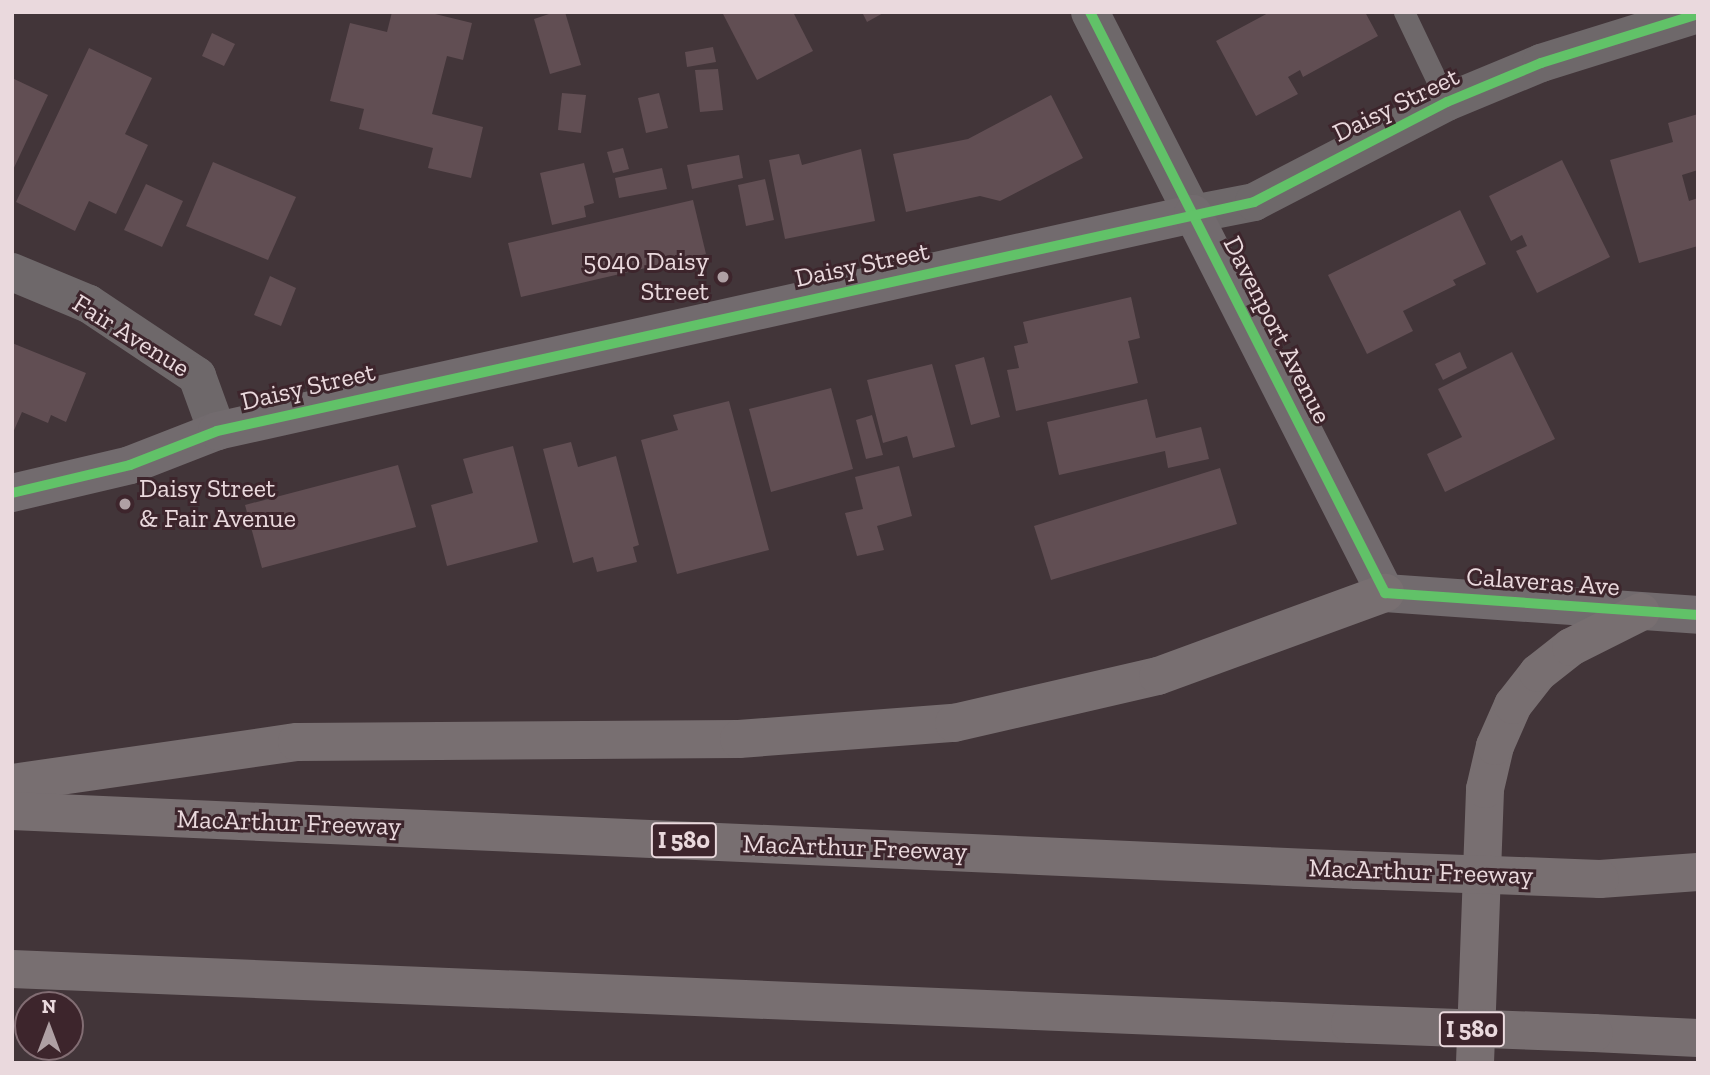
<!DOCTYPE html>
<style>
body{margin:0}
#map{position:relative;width:1710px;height:1075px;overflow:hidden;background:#423539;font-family:"Zilla Slab",serif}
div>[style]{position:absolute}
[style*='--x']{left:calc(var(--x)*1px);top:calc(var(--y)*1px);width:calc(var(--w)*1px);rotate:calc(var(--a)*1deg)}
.building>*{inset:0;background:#614e53}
.lane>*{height:21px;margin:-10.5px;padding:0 10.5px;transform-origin:10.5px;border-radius:10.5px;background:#6e686a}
.street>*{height:38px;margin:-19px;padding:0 19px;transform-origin:19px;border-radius:19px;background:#6e686a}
.secondary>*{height:38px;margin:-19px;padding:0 19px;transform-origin:19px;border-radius:19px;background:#726b6e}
.highway>*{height:38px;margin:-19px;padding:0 19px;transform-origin:19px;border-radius:19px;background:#786f71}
.highway-bridge>*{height:38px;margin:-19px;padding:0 19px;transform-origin:19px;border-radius:19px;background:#786f71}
.cycleway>*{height:10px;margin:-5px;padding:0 5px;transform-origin:5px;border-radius:5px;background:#61c268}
.dots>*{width:19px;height:19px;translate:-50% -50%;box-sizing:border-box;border:4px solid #3d252c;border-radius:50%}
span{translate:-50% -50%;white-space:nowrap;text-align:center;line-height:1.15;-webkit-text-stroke:6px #3d252c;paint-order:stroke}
.shield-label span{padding:2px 5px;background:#3d252c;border:2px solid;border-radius:5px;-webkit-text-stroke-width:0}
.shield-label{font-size:24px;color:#ead9dd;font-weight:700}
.street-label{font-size:26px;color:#ead9dd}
.poi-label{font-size:26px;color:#ead9dd}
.right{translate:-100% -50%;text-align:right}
.left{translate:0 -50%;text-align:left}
.frame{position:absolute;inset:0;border:14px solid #ead9dd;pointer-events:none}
.north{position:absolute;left:14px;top:991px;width:70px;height:70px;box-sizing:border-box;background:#3d252c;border:2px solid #826d73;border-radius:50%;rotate:0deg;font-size:19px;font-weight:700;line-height:28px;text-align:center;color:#ead9dd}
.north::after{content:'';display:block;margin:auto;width:24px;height:32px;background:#afa0a4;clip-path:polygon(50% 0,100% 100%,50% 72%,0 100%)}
</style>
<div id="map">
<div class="building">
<i style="clip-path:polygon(392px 12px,427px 12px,472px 23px,463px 60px,447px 56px,432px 114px,483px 127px,471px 178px,428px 168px,433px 148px,359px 129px,364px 109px,330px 101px,350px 23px,387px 32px)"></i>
<i style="clip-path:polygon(555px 12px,565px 12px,581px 65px,550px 74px,534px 19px)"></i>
<i style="clip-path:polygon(722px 12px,793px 12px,813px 51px,757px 80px)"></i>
<i style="clip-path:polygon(862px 12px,885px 12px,867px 22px)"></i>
<i style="clip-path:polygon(1270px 12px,1365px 12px,1378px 36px,1303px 77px,1300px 70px,1288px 77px,1298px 94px,1256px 116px,1216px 41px)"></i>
<i style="clip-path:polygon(212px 33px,235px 44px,224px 66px,202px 56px)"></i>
<i style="clip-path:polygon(713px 47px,716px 62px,687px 67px,685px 52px)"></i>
<i style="clip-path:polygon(89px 48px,152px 78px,125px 134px,148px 145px,116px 214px,89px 201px,75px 231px,16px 202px)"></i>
<i style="clip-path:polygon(718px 69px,723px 110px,700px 112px,695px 70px)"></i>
<i style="clip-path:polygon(12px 78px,48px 95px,12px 172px)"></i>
<i style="clip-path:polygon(562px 93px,586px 95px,581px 133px,558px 130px)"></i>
<i style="clip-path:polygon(659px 93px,668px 128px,646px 133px,638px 98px)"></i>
<i style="clip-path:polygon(1051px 95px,1083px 158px,1000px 201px,980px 196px,906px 212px,893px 154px,968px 139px)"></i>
<i style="clip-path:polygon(1698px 114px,1698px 170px,1682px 175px,1689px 201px,1698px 198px,1698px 246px,1639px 263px,1610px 160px,1673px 142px,1668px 123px)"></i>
<i style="clip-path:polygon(623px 148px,629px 169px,613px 173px,607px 152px)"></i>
<i style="clip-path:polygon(861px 149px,875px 221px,785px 239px,769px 160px,799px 154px,802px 165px)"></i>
<i style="clip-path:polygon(739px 155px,743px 178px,692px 189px,687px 165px)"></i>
<i style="clip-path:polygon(1562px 160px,1610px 257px,1537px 293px,1516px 251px,1527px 246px,1522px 235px,1511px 241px,1489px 196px)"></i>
<i style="clip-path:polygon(213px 162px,296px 197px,268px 260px,186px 226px)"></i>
<i style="clip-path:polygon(584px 163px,594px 203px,584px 206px,586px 217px,552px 225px,540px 173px)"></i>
<i style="clip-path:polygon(662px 168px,667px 189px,619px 198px,615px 178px)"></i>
<i style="clip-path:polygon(765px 179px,774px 220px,746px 226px,738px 185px)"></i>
<i style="clip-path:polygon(146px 184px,183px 201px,162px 247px,124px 230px)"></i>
<i style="clip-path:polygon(693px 200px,706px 254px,521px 297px,508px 243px)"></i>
<i style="clip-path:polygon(1460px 210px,1486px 264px,1453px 280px,1456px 285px,1403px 311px,1413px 331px,1367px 354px,1328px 275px)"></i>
<i style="clip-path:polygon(270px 276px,296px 288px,281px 326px,254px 315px)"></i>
<i style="clip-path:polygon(1131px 297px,1140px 338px,1128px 341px,1138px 383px,1016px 411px,1007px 370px,1019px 368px,1014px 346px,1028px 343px,1023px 322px)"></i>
<i style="clip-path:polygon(12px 343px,86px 373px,66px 422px,51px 415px,48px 423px,22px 412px,12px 435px)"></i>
<i style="clip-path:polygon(1460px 352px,1467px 368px,1443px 380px,1435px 364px)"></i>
<i style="clip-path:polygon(1512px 352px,1555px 439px,1445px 492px,1427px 454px,1462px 437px,1438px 389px)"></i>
<i style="clip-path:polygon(984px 357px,1000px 417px,971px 425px,955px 365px)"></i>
<i style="clip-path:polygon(932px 364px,955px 447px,913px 458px,907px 436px,883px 443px,867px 380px)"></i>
<i style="clip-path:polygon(831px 388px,853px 469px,771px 492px,749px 409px)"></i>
<i style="clip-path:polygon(1147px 399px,1156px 438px,1201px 427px,1209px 459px,1168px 468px,1165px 451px,1059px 475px,1047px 422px)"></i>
<i style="clip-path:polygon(729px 401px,769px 550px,677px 574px,641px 440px,678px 430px,673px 415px)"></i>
<i style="clip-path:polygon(872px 415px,883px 455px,866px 459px,856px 420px)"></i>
<i style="clip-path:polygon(571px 442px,578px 467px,616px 456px,639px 545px,633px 547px,637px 562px,597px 572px,593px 557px,573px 563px,543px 449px)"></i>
<i style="clip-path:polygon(513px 446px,538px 542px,447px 566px,431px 505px,473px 493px,463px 459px)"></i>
<i style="clip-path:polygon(398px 465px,416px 527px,262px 568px,245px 505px)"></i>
<i style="clip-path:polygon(899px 466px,912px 516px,877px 526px,884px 550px,857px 556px,845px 513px,863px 509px,855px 477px)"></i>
<i style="clip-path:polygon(1220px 468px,1237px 524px,1051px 580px,1034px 526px)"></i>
</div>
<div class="lane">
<i style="--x:1404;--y:12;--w:100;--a:64.5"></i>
</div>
<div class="street">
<i style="--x:1090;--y:12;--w:227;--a:63"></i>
<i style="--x:1193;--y:214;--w:62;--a:-11.1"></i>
<i style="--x:1254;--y:202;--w:217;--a:-27.4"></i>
<i style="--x:1447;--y:102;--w:102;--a:-22.5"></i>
<i style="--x:1541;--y:63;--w:164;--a:-17.3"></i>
<i style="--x:12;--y:272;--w:83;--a:22.6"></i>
<i style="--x:89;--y:304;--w:130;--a:33.7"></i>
<i style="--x:197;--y:376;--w:59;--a:70"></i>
</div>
<div class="secondary">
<i style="--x:12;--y:493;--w:121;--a:-13.3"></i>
<i style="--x:130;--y:465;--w:93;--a:-21.3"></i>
<i style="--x:217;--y:431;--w:1000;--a:-12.54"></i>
<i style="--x:1193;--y:214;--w:425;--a:63.1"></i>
<i style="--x:1385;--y:593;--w:314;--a:4"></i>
</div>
<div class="highway">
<i style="--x:12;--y:783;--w:288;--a:-8.2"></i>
<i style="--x:297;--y:742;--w:442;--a:-0.4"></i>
<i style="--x:739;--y:739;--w:216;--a:-4.3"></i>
<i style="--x:954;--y:723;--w:209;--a:-13"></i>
<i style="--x:1158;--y:676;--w:242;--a:-20.1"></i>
<i style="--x:12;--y:811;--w:1346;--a:2.51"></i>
<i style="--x:1600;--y:879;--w:98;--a:-4.1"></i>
<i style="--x:12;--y:969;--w:1339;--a:2.35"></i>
<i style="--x:1594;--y:1033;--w:104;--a:2.8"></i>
<i style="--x:1475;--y:1063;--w:274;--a:-87.9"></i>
<i style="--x:1485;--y:789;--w:44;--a:-76.9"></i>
<i style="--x:1495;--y:746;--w:45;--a:-66.3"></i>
<i style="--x:1513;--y:705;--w:41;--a:-52"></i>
<i style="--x:1538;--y:673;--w:42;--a:-38.2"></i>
<i style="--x:1571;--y:647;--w:78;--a:-26.6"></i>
</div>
<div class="highway-bridge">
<i style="--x:1357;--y:870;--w:243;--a:2.1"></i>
<i style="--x:1350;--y:1024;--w:244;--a:2.1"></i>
</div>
<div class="cycleway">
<i style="--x:1090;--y:12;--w:652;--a:63.08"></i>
<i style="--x:1385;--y:593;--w:314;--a:4"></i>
<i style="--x:12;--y:493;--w:121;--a:-13.3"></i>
<i style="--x:130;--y:465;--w:93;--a:-21.3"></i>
<i style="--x:217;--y:431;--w:1062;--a:-12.45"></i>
<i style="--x:1254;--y:202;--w:217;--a:-27.4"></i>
<i style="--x:1447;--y:102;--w:102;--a:-22.5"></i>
<i style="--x:1541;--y:63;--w:164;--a:-17.3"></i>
</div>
<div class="dots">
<i style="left:723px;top:277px;background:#afa0a4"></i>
<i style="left:125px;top:504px;background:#afa0a4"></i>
</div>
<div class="shield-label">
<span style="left:684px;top:840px">I 580</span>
<span style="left:1472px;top:1029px">I 580</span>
</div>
<div class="street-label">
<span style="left:1396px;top:105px;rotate:-26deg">Daisy Street</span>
<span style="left:862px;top:265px;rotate:-12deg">Daisy Street</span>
<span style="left:1277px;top:330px;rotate:63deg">Davenport Avenue</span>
<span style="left:131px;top:336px;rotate:32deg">Fair Avenue</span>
<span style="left:308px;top:387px;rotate:-13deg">Daisy Street</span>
<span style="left:1543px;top:582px;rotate:4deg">Calaveras Ave</span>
<span style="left:289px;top:823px;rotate:2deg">MacArthur Freeway</span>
<span style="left:855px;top:848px;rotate:2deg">MacArthur Freeway</span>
<span style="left:1421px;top:872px;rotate:2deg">MacArthur Freeway</span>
</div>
<div class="poi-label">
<span class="right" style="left:709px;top:277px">5040 Daisy<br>Street</span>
<span class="left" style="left:139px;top:504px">Daisy Street<br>&amp; Fair Avenue</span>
</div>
<div class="frame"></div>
<div class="north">N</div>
</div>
